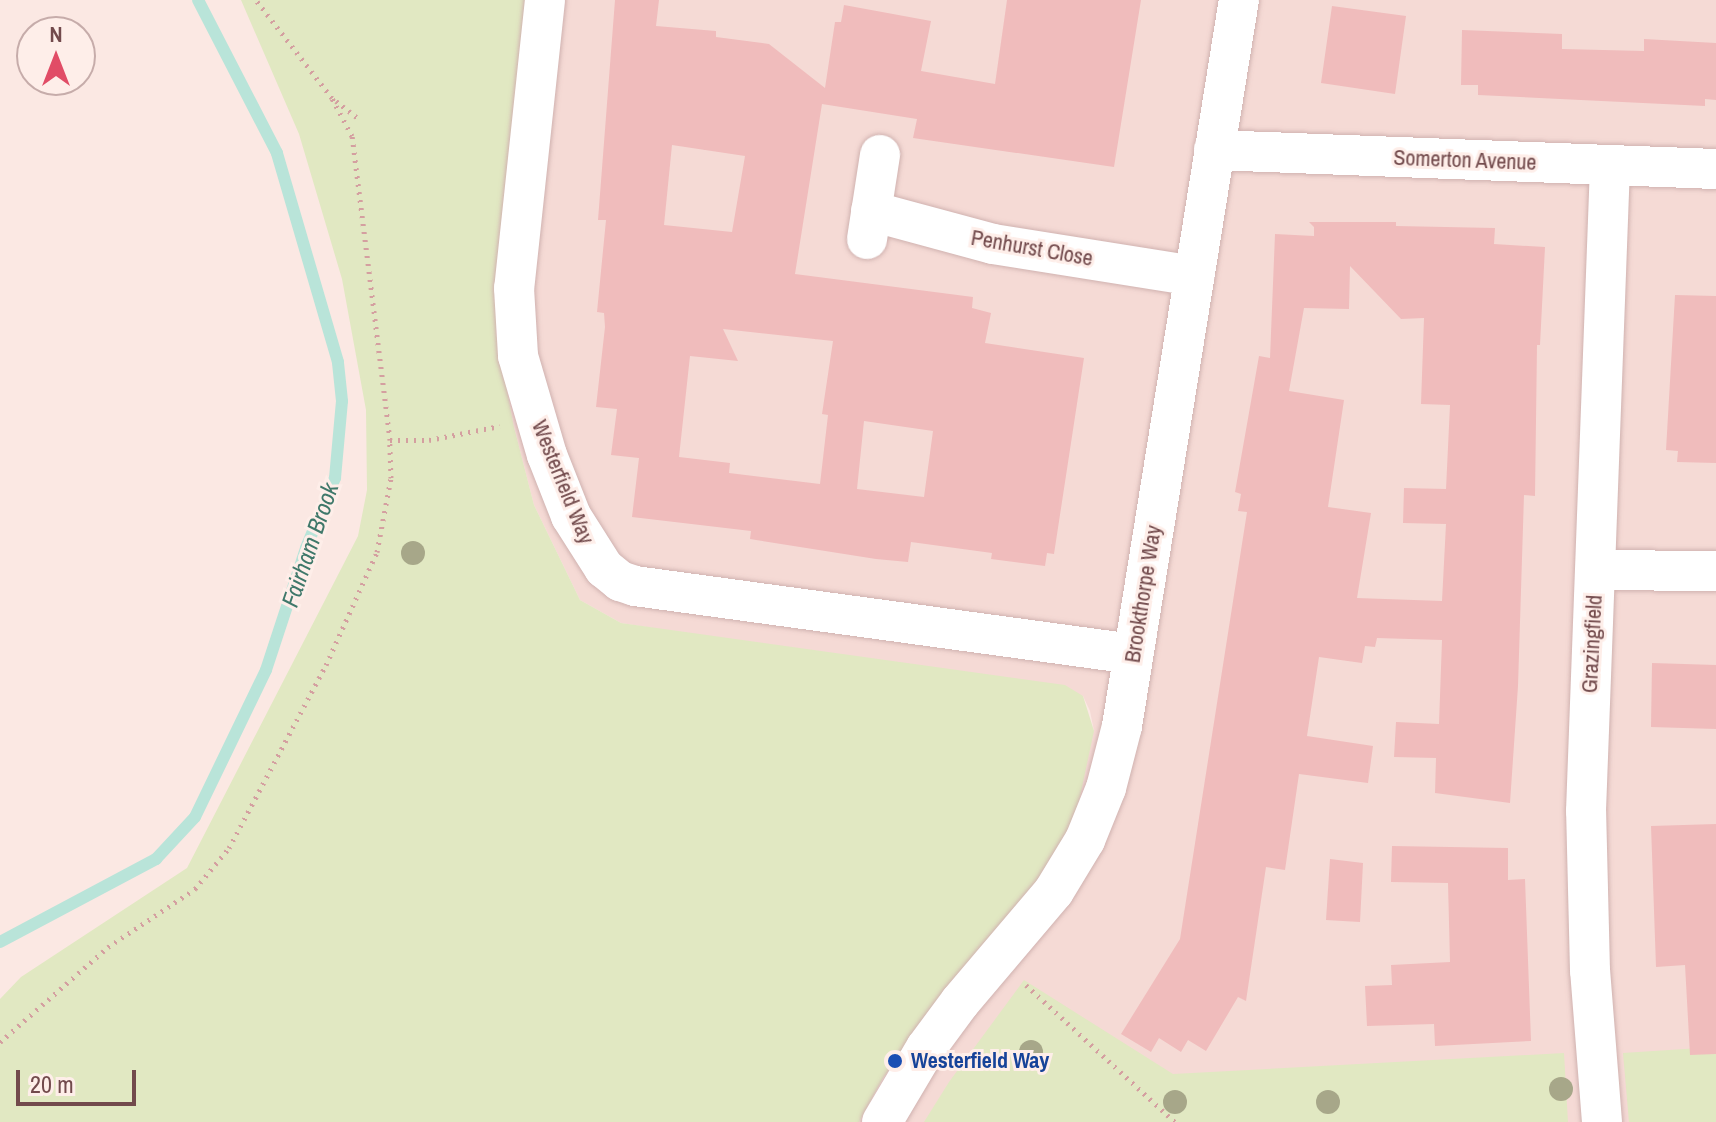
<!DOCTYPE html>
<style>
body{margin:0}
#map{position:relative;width:1716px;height:1122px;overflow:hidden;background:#fbe8e3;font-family:"Archivo Narrow",sans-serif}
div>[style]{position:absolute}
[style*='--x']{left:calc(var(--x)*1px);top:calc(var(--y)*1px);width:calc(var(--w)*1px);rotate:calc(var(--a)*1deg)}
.residential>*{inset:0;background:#f5dad5}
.green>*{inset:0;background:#e1e8c2}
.stream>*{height:12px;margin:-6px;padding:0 6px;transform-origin:6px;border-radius:6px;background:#b9e4d9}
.building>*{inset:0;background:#f0bcbc}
.path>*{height:5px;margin-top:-2.5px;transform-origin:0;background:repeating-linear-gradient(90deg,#d49fa0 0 2px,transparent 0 8px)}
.roads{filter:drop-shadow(0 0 2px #d0b2b0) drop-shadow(0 0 2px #d0b2b0)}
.minor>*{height:40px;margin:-20px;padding:0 20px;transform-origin:20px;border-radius:20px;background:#fff}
.trees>*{width:24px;height:24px;margin:-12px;border-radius:50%;background:#a7a789}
.dots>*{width:22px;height:22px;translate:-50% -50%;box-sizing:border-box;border:4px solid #feeee9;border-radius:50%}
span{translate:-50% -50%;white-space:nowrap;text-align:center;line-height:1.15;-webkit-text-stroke:6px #feeee9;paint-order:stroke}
.street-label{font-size:22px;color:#724a4c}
.transit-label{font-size:22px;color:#164399;font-weight:700}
.left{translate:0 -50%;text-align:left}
.water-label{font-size:24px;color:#3f786a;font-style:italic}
.north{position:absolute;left:16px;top:16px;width:80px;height:80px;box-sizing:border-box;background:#feeee9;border:2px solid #c6acaa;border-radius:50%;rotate:0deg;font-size:22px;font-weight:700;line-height:32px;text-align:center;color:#724a4c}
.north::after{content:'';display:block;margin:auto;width:28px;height:36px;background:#e14c66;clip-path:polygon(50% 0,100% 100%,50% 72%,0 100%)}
.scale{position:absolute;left:16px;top:1070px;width:120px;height:36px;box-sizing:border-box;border:4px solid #724a4c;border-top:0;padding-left:10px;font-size:24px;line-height:28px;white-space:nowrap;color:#724a4c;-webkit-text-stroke:6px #feeee9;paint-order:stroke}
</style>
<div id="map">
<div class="residential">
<i style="clip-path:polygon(530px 0,1716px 0,1716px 1122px,859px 1122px,1094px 731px,1090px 711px,1083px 696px,621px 623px,580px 600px,534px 505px,514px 427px,496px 331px)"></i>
</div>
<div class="green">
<i style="clip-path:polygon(241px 0,530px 0,496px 332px,514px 427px,534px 505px,580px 600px,621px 623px,1065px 685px,1083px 696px,1094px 731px,1077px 811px,1062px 848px,1036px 888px,976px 957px,883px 1078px,859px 1122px,0 1122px,0 999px,21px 977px,187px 868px,358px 536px,367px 490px,366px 410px,342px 279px,299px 134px)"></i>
<i style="clip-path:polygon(1024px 980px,1173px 1074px,1564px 1053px,1568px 1122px,924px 1122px,949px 1082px)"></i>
<i style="clip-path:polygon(1716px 1047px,1716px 1122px,1629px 1122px,1623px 1053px)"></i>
</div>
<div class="stream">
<i style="--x:0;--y:942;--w:177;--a:-28"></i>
<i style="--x:156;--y:859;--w:57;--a:-47.1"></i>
<i style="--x:195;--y:817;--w:163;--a:-64.2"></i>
<i style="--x:266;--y:670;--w:128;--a:-71.8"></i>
<i style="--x:306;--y:548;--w:76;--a:-67.5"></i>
<i style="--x:335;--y:478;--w:77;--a:-84.8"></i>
<i style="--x:342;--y:401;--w:39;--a:-96"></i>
<i style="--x:338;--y:362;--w:218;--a:-106.3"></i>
<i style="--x:277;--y:153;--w:172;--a:-117.3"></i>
</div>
<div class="building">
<i style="clip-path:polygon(evenodd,615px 0,659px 0,656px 26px,716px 31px,716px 37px,769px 44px,825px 88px,835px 22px,841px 22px,844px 5px,931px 21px,921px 71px,995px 84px,1007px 0,1141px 0,1114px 167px,913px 138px,917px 119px,822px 104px,795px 274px,973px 297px,972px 308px,991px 313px,985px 343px,1084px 358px,1054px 554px,1047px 553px,1045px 566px,991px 559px,992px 553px,911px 542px,908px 562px,876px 559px,750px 539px,751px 531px,632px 517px,639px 458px,611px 455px,617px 409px,596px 407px,605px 327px,604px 313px,597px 312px,606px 220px,598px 220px,615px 0,672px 145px,745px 156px,732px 232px,664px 225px,672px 145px,615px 0,723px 329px,833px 341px,822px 414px,828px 415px,820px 484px,729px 473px,730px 463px,679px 457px,690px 356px,738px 361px,723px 329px,615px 0,864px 421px,933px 431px,924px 497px,857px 489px,864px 421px)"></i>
<i style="clip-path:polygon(1332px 6px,1406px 16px,1395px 94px,1321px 83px)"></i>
<i style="clip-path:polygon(1462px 30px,1562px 34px,1562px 49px,1644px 51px,1644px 39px,1716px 43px,1716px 100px,1705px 99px,1705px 106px,1478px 95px,1478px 85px,1461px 85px)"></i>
<i style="clip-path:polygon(evenodd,1309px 222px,1396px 222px,1396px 226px,1495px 228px,1494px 244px,1545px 247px,1540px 345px,1537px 345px,1535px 496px,1524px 495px,1518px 686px,1510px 803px,1435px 793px,1436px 758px,1394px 757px,1396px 722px,1439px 724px,1442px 640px,1377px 638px,1375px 647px,1365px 646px,1362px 663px,1319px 657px,1307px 736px,1373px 746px,1368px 783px,1299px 774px,1285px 870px,1266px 867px,1246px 1001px,1238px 997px,1206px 1051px,1188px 1040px,1181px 1052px,1159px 1038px,1151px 1052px,1121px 1034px,1180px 939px,1247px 512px,1238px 511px,1241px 494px,1235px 492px,1259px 356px,1270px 358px,1275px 234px,1314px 236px,1314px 227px,1309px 222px,1350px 266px,1401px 319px,1424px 318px,1421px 404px,1450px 405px,1446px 489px,1404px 488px,1403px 523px,1446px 524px,1442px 601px,1357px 598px,1371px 513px,1328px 507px,1344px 400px,1289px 391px,1304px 308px,1349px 309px,1350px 266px)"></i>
<i style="clip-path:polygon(1675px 295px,1716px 296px,1716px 463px,1677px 462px,1678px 451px,1666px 450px)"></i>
<i style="clip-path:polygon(1652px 663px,1716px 665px,1716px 729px,1651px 727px)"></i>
<i style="clip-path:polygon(1716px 824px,1716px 1054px,1690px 1055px,1685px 965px,1656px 967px,1651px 826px)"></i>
<i style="clip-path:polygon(1392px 846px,1508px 848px,1508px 880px,1525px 879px,1531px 1041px,1435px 1046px,1434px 1024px,1367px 1026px,1365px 986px,1392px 985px,1391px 965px,1450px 962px,1448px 883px,1391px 882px)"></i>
<i style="clip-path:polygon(1330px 859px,1363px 863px,1360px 922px,1326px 920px)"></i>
</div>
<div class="path">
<i style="--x:336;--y:101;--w:29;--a:38"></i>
<i style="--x:390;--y:440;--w:39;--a:0"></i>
<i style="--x:429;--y:440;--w:72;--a:-11.2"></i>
<i style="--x:1026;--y:985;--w:202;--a:42.6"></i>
<i style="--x:0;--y:1042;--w:144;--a:-41.3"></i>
<i style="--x:108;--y:947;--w:105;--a:-33.7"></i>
<i style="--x:195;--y:889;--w:53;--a:-50.3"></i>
<i style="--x:229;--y:848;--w:207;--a:-62.1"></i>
<i style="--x:326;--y:665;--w:124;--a:-65.7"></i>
<i style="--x:377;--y:552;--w:75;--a:-79.3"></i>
<i style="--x:391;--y:478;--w:38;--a:-92"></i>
<i style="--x:390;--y:440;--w:306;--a:-97.1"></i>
<i style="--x:352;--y:136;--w:43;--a:-117.8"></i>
<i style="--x:332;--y:98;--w:124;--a:-127.8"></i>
</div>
<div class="roads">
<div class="minor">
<i style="--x:545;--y:0;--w:290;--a:96.1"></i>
<i style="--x:514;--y:288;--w:68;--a:86.6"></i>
<i style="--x:518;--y:356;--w:103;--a:73.7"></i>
<i style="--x:547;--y:455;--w:66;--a:68.5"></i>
<i style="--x:571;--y:516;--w:62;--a:57.6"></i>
<i style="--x:604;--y:568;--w:21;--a:39"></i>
<i style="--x:620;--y:581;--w:16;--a:18"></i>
<i style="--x:635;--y:586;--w:503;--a:7.78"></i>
<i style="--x:1214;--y:150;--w:502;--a:2.17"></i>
<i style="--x:871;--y:211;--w:126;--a:15.1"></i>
<i style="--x:993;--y:244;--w:204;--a:9"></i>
<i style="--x:867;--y:239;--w:85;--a:-81.2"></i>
<i style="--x:1596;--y:570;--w:120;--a:0.5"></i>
<i style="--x:882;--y:1122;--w:86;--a:-59.3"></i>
<i style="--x:926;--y:1048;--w:57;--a:-53.5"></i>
<i style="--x:960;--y:1002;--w:145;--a:-49.7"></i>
<i style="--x:1054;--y:891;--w:60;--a:-58.7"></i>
<i style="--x:1085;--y:840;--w:56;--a:-68"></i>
<i style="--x:1106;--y:788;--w:64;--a:-75.5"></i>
<i style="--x:1122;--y:726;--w:735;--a:-80.85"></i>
<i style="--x:1602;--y:1122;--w:151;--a:-94.5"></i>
<i style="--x:1590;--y:971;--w:160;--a:-91.4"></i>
<i style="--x:1586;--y:811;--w:646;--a:-87.87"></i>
</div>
</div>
<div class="trees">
<i style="left:413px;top:553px"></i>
<i style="left:1031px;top:1052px"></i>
<i style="left:1561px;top:1089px"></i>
<i style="left:1175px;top:1102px"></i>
<i style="left:1328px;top:1102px"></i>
</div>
<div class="dots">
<i style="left:895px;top:1061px;background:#1a4fb4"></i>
</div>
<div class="street-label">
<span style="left:1465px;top:160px;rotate:2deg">Somerton Avenue</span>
<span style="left:1032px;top:248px;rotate:10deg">Penhurst Close</span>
<span style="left:563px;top:482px;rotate:68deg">Westerfield Way</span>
<span style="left:1143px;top:594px;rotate:-81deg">Brookthorpe Way</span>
<span style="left:1592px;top:644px;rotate:-87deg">Grazingfield</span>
</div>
<div class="transit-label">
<span class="left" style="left:911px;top:1061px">Westerfield Way</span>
</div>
<div class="water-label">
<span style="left:310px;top:545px;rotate:-71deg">Fairham Brook</span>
</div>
<div class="north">N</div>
<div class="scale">20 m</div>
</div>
